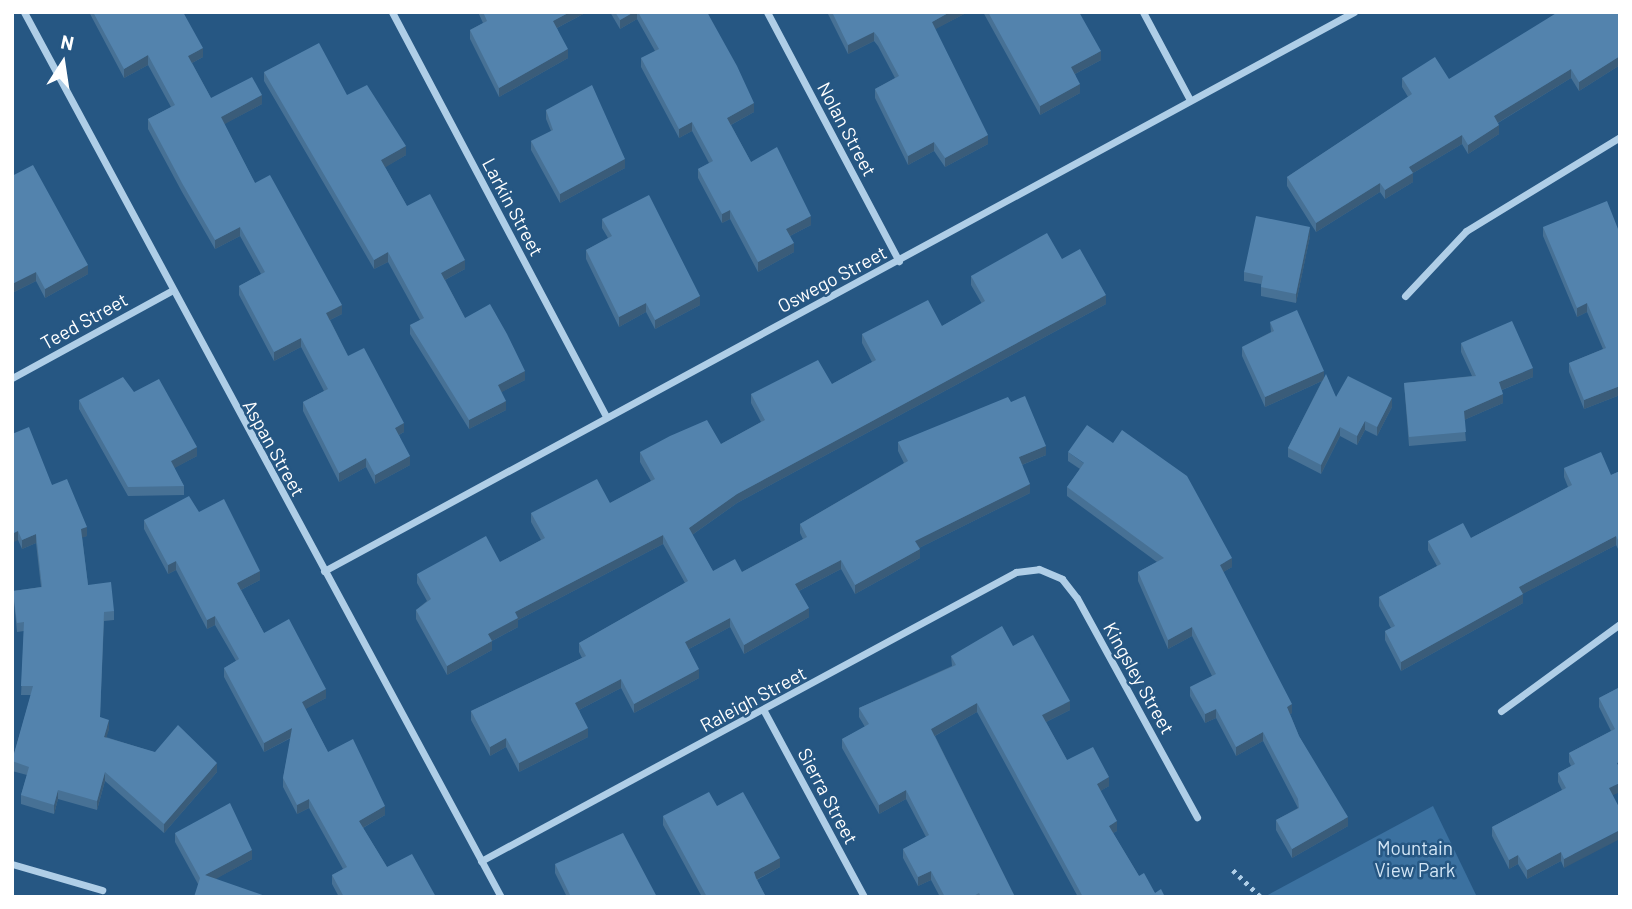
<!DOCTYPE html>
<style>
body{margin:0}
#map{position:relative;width:1632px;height:909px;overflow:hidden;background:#265783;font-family:Barlow,sans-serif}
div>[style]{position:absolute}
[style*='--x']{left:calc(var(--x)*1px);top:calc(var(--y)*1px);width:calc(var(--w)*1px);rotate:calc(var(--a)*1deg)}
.green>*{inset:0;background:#3b71a0}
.path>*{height:4.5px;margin-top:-2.25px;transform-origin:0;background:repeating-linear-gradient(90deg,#afcee7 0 3.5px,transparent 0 8.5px)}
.street>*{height:7px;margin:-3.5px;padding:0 3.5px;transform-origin:3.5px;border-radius:3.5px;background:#afcee7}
.wall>*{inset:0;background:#477195}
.shaded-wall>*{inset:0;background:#3a5c79}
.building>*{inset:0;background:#5383ad}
span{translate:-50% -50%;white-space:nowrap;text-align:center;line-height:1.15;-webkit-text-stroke:5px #265783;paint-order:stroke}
.street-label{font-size:19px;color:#fff}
.park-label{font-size:19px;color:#d3e6f6}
.frame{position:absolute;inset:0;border:14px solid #fff;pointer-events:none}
.north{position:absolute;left:28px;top:28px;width:70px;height:70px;-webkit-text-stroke:5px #265783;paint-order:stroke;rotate:12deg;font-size:19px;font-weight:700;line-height:28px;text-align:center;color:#fff}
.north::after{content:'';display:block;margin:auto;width:24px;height:32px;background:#fff;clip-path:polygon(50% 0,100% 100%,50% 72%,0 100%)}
</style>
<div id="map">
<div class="green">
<i style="clip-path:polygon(1433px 806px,1477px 897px,1264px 897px)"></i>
</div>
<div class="path">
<i style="--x:1233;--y:870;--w:39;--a:44"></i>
</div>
<div class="street">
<i style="--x:24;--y:12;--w:1005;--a:61.68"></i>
<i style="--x:392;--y:12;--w:458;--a:62.1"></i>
<i style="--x:767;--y:12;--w:282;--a:62.1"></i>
<i style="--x:1143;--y:12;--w:100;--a:61.9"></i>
<i style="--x:1405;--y:296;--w:89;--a:-46.8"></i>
<i style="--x:1466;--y:231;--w:180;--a:-31.4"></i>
<i style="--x:12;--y:378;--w:181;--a:-28.7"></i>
<i style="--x:324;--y:571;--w:1172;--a:-28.49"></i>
<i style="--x:764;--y:711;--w:211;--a:61.7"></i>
<i style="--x:1501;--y:711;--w:147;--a:-36.2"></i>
<i style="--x:481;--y:861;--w:608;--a:-28.38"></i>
<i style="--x:1016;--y:572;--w:23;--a:-7"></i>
<i style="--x:1039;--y:569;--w:25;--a:23"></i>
<i style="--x:1062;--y:579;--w:24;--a:52"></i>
<i style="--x:1077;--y:598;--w:250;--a:61.3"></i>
<i style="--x:12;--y:864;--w:94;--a:16.1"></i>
</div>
<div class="wall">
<i style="clip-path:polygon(89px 12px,183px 12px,203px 57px,192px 63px,211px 98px,262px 104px,224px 124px,255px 183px,342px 314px,330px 320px,348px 356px,404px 432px,399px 435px,410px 465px,375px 484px,366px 467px,339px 482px,303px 411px,303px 402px,324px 391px,312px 368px,301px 347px,274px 361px,239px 295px,239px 286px,261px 274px,240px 236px,215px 249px,182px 192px,148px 129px,148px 119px,171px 107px,148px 65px,124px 78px)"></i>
<i style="clip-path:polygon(478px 12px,587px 12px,557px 28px,568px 58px,499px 97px,470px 39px,470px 30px,483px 23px)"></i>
<i style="clip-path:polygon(610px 12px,707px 12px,754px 112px,731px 125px,751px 162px,811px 225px,790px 236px,794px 252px,758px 272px,730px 219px,722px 223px,698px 178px,698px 169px,709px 163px,692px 131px,679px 138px,641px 67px,641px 58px,655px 51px,637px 19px,620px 29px)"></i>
<i style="clip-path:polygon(827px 12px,968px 12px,935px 29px,988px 144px,945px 167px,934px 151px,908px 165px,875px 98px,875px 89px,895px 78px,878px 46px,874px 41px,848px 54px)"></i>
<i style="clip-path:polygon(983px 12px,1079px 12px,1101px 60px,1075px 74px,1080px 93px,1040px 115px)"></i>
<i style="clip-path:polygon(1620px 12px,1620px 65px,1579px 91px,1571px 78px,1498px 123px,1499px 134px,1468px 154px,1462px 144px,1413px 173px,1413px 182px,1385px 199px,1380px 192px,1316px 232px,1287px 186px,1287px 177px,1408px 97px,1402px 87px,1402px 78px,1449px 79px)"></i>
<i style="clip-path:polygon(264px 72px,347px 95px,406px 155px,385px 167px,407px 206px,465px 269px,445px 280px,465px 318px,525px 380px,501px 392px,506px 410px,469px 429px,410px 334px,410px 325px,420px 320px,388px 262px,374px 269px,264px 81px)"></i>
<i style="clip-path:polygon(546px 110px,625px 168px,560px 203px,531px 150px,531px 141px,551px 131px,546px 119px)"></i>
<i style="clip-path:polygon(12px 176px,88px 274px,45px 298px,36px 281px,12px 293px)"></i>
<i style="clip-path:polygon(602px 219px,700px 305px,655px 329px,646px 312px,619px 327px,586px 259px,586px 250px,608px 238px,602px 228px)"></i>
<i style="clip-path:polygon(1543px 227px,1620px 234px,1620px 395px,1584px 409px,1569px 372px,1569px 363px,1603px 349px,1587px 312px,1577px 317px,1543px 236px)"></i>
<i style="clip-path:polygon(1310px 236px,1296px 303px,1261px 296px,1261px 284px,1244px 281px,1244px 272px)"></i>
<i style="clip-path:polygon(1062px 259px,1106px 304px,737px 503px,692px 535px,713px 571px,742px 572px,803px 539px,800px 533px,800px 524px,904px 463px,898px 451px,898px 442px,1011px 402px,1046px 455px,1022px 465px,1030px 493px,919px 548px,920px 558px,855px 594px,841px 569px,799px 591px,809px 617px,744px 654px,730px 627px,689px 649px,699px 678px,634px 713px,621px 688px,579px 710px,588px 737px,519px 772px,506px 747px,490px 756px,471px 720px,471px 711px,582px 658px,579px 652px,579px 643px,685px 583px,663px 544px,518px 620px,518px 627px,492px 641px,492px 650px,447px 675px,416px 619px,416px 610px,427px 601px,417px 583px,417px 574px,500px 562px,541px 540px,531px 522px,531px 513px,610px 503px,651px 481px,640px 462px,640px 452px,721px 444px,761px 422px,751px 403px,751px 394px,832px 384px,872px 362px,862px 343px,862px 334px,942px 326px,982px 304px,971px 285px,971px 276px)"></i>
<i style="clip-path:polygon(1270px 322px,1324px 377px,1336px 397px,1392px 407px,1377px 436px,1365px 430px,1357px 445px,1340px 436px,1321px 474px,1288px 457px,1288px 448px,1322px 381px,1265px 407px,1242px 356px,1242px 347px,1271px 332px)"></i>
<i style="clip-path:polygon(1461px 343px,1533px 377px,1502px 390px,1503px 403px,1464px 420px,1466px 441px,1409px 446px,1404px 383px,1472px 376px,1461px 352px)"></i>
<i style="clip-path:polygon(134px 392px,197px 456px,174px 468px,184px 486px,184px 495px,128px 496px,79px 409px,79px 400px)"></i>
<i style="clip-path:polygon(12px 434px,52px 485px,87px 536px,82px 537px,88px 585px,114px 611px,114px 620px,104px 621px,100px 717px,109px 729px,106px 737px,217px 772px,164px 833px,105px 781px,97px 810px,58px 799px,54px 814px,21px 804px,21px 795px,27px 775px,12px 771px,12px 761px,31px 695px,21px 695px,24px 631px,17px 632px,13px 591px,41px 587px,36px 543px,22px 549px,18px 540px)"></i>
<i style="clip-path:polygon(1068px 452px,1232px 567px,1223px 572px,1292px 713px,1290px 714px,1299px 736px,1348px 826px,1292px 858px,1276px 830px,1276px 820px,1298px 808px,1263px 741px,1236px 756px,1216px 718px,1205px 723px,1190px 696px,1190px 687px,1212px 676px,1192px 636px,1168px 649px,1138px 581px,1138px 572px,1157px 562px,1067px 496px,1067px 487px,1080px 469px,1068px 461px)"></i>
<i style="clip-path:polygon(1564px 468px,1611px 475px,1620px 471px,1619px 551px,1616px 545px,1522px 594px,1523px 603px,1401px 671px,1385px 640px,1385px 631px,1391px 628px,1379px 606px,1379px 597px,1437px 566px,1428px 550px,1428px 541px,1471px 538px,1568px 487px,1564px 477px)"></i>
<i style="clip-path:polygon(199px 512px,260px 580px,241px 590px,264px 633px,326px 698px,305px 709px,328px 752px,385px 815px,363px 828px,387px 867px,436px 897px,339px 897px,332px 884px,332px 875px,343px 869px,309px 808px,297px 814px,283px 787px,283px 778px,291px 738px,264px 752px,224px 677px,224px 668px,236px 661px,215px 625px,207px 629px,176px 570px,168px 574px,144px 529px,144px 520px)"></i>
<i style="clip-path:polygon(1013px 646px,1070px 710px,1046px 722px,1067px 760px,1109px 786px,1100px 791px,1117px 831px,1113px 833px,1139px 876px,1155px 893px,1165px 897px,1078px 897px,977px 712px,935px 736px,1015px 897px,940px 897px,931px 880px,918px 886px,903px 858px,903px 849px,926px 837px,906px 799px,879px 814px,842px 748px,842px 739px,865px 727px,859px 717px,859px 708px,952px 666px,951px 656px)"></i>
<i style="clip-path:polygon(1620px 687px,1612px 795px,1564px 868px,1561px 861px,1527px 879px,1518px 864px,1509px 869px,1492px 836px,1492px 827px,1562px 790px,1558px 782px,1558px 773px,1571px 766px,1569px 762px,1569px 753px,1611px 731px,1599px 707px,1599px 698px)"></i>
<i style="clip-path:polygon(717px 806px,780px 867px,757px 880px,766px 897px,702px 897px,663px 825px,663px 816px)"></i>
<i style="clip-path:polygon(175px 833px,252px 859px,215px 879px,198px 884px,175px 842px)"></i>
<i style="clip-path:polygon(555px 864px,657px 897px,567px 897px,555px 873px)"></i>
</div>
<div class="shaded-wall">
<i style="clip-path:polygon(570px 12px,587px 12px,553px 30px,553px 21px)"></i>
<i style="clip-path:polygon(634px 12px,637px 12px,637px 19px,620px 29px,620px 20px)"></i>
<i style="clip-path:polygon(950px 12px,968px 12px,932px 31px,932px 22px)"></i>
<i style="clip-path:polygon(874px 32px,874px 41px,848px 54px,848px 45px)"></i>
<i style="clip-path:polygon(203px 48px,203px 57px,188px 65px,188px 56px)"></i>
<i style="clip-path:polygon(568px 49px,568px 58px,499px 97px,499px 88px)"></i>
<i style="clip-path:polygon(1101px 51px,1101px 60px,1071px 76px,1071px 67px)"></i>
<i style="clip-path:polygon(148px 55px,148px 65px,124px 78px,124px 69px)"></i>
<i style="clip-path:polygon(1620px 56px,1620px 65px,1579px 91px,1579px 82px)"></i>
<i style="clip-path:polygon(1571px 69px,1571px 78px,1494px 125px,1494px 116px)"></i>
<i style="clip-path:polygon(1080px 84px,1080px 93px,1040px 115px,1040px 106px)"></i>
<i style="clip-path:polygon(262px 95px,262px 104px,221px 126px,221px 117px)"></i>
<i style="clip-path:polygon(754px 103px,754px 112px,727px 127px,727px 118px)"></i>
<i style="clip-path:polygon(692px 122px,692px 131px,679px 138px,679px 129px)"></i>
<i style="clip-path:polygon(1499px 125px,1499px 134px,1468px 154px,1468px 145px)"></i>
<i style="clip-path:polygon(988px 135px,988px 144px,945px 167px,945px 158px)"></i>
<i style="clip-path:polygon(1462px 135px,1462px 144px,1413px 173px,1413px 182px,1385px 199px,1385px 190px,1409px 167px)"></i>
<i style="clip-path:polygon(934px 142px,934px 151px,908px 165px,908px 156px)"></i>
<i style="clip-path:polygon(406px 146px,406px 155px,381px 170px,381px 160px)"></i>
<i style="clip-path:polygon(625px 159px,625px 168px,560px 203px,560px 194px)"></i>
<i style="clip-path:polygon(1380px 183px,1380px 192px,1316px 232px,1316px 223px)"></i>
<i style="clip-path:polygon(730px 210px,730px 219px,722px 223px,722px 214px)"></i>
<i style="clip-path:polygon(811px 216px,811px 225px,786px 238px,786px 229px)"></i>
<i style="clip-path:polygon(240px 227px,240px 236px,215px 249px,215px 240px)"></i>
<i style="clip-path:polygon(1310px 227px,1310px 236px,1296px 303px,1296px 294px)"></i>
<i style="clip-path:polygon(794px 243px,794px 252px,758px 272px,758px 262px)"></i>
<i style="clip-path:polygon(388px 252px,388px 262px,374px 269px,374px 260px)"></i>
<i style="clip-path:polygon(465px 260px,465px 269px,441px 282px,441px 273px)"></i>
<i style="clip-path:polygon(88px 265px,88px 274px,45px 298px,45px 289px)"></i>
<i style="clip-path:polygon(36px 272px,36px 281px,12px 293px,12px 284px)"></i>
<i style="clip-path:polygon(1106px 295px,1106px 304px,737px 503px,689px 537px,689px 528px,737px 494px)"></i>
<i style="clip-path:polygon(700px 296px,700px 305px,655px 329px,655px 320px)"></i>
<i style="clip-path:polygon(646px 303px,646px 312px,619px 327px,619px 317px)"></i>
<i style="clip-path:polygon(1587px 303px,1587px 312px,1577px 317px,1577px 308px)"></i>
<i style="clip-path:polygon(342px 305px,342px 314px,326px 322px,326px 313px)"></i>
<i style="clip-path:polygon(301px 338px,301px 347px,274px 361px,274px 352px)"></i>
<i style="clip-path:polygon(1533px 368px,1533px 377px,1499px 391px,1499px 382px)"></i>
<i style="clip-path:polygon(525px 371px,525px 380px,498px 394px,498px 385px)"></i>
<i style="clip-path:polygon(1324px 371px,1324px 380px,1265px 407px,1265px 397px)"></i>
<i style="clip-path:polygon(1620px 386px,1620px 395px,1584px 409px,1584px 400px)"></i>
<i style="clip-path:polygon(1503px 394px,1503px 403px,1464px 420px,1464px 411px)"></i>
<i style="clip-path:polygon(1392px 398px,1392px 407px,1377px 436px,1377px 427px)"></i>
<i style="clip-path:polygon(506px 401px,506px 410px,469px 429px,469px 420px)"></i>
<i style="clip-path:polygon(1365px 421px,1365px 430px,1357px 445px,1357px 436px)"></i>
<i style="clip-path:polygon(404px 423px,404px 432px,395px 437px,395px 428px)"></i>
<i style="clip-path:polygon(1340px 427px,1340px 436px,1321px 474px,1321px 465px)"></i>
<i style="clip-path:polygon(1046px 446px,1046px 455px,1019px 466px,1019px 457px)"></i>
<i style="clip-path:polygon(197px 447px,197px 456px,171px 470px,171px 461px)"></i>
<i style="clip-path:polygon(410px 456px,410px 465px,375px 484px,375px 475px)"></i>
<i style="clip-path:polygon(366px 458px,366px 467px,339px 482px,339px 473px)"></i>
<i style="clip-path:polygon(1030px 484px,1030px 493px,915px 550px,915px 541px)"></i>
<i style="clip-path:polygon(87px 527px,87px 536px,81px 538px,81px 529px)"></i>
<i style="clip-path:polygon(18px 531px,18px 540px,12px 543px,12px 534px)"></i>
<i style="clip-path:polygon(36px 534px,36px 543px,22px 549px,22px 540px)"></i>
<i style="clip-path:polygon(663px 535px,663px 544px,518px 620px,518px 627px,488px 643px,488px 634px,515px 612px)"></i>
<i style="clip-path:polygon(1616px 536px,1616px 545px,1519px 596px,1519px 587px)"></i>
<i style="clip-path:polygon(920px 549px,920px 558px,855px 594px,855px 585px)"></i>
<i style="clip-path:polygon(1232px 558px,1232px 567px,1220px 574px,1220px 565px)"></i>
<i style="clip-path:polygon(841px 560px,841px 569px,795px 593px,795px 584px)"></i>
<i style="clip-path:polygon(176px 561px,176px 570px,168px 574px,168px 565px)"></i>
<i style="clip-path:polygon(260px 571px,260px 580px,237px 592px,237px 583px)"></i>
<i style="clip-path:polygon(1523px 594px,1523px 603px,1401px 671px,1401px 662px)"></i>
<i style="clip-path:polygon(809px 608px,809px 617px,744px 654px,744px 645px)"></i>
<i style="clip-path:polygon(215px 616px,215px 625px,207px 629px,207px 620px)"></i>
<i style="clip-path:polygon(730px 618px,730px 627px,685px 651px,685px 642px)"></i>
<i style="clip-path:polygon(1192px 627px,1192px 636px,1168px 649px,1168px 640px)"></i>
<i style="clip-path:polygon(492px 641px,492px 650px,447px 675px,447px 666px)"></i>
<i style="clip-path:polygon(699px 669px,699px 678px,634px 713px,634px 704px)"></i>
<i style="clip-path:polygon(621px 679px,621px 688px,575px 712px,575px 703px)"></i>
<i style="clip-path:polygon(326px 689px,326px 698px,302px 711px,302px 702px)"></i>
<i style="clip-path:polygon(1070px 701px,1070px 710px,1042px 724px,1042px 715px)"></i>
<i style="clip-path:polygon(977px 703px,977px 712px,931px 738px,931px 729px)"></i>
<i style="clip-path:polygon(1292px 704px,1292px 713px,1287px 716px,1287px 707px)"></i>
<i style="clip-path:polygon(1216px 709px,1216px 718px,1205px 723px,1205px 714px)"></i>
<i style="clip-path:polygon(109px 720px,109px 729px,104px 746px,104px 737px)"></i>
<i style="clip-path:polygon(292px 728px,292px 737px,264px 752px,264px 743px)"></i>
<i style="clip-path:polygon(588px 728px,588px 737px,519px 772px,519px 763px)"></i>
<i style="clip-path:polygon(1263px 732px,1263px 741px,1236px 756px,1236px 747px)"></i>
<i style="clip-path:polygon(506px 738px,506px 747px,490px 756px,490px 747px)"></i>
<i style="clip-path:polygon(217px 763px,217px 772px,164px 833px,164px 824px)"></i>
<i style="clip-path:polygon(105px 772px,105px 781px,97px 810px,97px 801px)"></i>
<i style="clip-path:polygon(1109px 777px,1109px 786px,1097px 793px,1097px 784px)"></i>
<i style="clip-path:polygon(1620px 783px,1620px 792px,1609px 797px,1609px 788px)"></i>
<i style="clip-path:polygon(58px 790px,58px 799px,54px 814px,54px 805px)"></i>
<i style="clip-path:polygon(906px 790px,906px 799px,879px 814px,879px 805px)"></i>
<i style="clip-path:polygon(309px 799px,309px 808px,297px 814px,297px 805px)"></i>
<i style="clip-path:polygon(385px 806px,385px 815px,359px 830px,359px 821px)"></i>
<i style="clip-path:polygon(1348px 817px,1348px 826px,1292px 858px,1292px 849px)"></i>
<i style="clip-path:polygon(1117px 821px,1117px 831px,1109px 835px,1109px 826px)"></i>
<i style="clip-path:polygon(1620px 830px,1620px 839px,1564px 868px,1564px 859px)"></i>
<i style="clip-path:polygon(252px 850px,252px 859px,205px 885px,205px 875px)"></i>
<i style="clip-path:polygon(1561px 852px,1561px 861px,1527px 879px,1527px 870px)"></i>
<i style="clip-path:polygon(1518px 855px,1518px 864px,1509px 869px,1509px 860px)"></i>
<i style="clip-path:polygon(780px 858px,780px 867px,754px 881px,754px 872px)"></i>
<i style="clip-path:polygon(931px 871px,931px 880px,918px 886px,918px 877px)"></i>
</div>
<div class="building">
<i style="clip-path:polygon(93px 12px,183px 12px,203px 48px,188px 56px,211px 98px,252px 77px,262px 95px,221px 117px,255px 183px,270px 175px,342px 305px,326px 313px,348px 356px,364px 348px,404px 423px,395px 428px,410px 456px,375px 475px,366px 458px,339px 473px,303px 402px,328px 389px,312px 359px,301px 338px,274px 352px,239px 286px,265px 272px,240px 227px,215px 240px,182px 183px,148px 119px,175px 105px,148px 55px,124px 69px)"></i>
<i style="clip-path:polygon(483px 12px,570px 12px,553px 21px,568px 49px,499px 88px,470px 30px,487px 21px)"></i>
<i style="clip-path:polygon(615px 12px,634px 12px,620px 20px)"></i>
<i style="clip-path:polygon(638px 12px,707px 12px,737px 66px,754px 103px,727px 118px,751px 162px,777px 147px,811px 216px,786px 229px,794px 243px,758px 262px,730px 210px,722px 214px,698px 169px,713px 161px,692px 122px,679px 129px,641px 58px,659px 49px)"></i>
<i style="clip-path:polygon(832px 12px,950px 12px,932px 22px,988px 135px,945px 158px,934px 142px,908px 156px,875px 89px,899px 76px,878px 37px,874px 32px,848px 45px)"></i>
<i style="clip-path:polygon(988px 12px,1079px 12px,1101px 51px,1071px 67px,1080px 84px,1040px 106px)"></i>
<i style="clip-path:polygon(1558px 12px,1620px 12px,1620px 56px,1579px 82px,1571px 69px,1494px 116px,1499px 125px,1468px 145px,1462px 135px,1409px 167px,1413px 173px,1385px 190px,1380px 183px,1316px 223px,1287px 177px,1412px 94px,1402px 78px,1435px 57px,1449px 79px)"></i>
<i style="clip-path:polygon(319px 43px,347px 95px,367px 85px,406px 146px,381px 160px,407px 206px,430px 194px,446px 224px,465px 260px,441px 273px,465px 318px,490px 304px,507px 334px,525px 371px,498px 385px,506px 401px,469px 420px,410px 325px,424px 318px,388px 252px,374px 260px,264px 72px)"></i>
<i style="clip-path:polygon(592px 85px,625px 159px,560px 194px,531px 141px,553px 130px,546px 110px)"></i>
<i style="clip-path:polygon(33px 165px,88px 265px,45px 289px,36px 272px,12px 284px,12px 176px)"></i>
<i style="clip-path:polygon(649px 195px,700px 296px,655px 320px,646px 303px,619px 317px,586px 250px,612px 236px,602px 219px)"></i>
<i style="clip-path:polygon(1607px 201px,1620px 234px,1620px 386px,1584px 400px,1569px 363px,1606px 348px,1587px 303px,1577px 308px,1543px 227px)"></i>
<i style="clip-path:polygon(1256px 216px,1310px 227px,1296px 294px,1261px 287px,1263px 276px,1244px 272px)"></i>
<i style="clip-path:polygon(1047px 233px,1062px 259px,1080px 249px,1106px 295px,737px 494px,689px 528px,713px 571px,735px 559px,742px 572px,807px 537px,800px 524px,908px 461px,898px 442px,1008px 397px,1011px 402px,1025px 396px,1046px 446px,1019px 457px,1030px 484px,915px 541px,920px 549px,855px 585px,841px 560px,795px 584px,809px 608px,744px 645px,730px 618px,685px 642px,699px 669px,634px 704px,621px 679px,575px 703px,588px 728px,519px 763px,506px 738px,490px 747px,471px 711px,586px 656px,579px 643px,688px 581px,663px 535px,515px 612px,518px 618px,488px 634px,492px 641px,447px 666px,416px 610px,431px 599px,417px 574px,486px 536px,500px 562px,545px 538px,531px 513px,597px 479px,610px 503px,655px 479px,640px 452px,670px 436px,707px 420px,721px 444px,765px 420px,751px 394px,818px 360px,832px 384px,876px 360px,862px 334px,928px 300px,942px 326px,985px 301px,971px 276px)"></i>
<i style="clip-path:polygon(1297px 310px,1324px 371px,1265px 397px,1242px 347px,1274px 331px,1270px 322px)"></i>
<i style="clip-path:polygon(1512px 321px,1533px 368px,1499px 382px,1503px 394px,1464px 411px,1466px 432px,1409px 437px,1404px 383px,1476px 376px,1461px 343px)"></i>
<i style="clip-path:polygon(1326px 374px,1336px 397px,1348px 376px,1392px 398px,1377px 427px,1365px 421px,1357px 436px,1340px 427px,1321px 465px,1288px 448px)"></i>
<i style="clip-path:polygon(123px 377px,134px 392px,159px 379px,197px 447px,171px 461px,184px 486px,128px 487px,79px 400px)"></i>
<i style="clip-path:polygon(1087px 425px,1113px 443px,1122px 430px,1187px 476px,1232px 558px,1220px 565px,1292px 704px,1287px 707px,1299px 736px,1348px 817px,1292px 849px,1276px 820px,1299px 808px,1298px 799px,1263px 732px,1236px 747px,1216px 709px,1205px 714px,1190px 687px,1216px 674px,1192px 627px,1168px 640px,1138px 572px,1164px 558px,1067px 487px,1084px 463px,1068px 452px)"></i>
<i style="clip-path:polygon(29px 427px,52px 485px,67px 479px,87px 527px,81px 529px,88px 585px,111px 582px,114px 611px,104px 612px,100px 717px,109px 720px,104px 737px,155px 752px,178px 725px,217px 763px,164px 824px,105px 772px,97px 801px,58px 790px,54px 805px,21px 795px,29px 767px,12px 761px,33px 686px,21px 686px,24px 622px,17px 623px,13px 591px,42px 587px,36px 534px,22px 540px,18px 531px,12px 534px,12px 434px)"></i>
<i style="clip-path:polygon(1601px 452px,1611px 475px,1620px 471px,1620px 542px,1619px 542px,1616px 536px,1519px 587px,1523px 594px,1401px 662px,1385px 631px,1395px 626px,1379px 597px,1441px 564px,1428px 541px,1463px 523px,1471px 538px,1572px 485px,1564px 468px)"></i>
<i style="clip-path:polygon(189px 496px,199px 512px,224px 499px,260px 571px,237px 583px,264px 633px,289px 619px,326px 689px,302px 702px,328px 752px,353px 739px,385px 806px,359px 821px,387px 867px,412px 854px,436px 897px,344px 897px,332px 875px,347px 867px,309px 799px,297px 805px,283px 778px,292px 728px,264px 743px,224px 668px,239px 659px,215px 616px,207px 620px,176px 561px,168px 565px,144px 520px)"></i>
<i style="clip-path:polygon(1002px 626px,1013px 646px,1033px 635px,1070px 701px,1042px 715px,1067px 760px,1093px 747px,1109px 777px,1097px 784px,1117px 821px,1109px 826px,1139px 876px,1144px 873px,1155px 893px,1161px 889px,1165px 897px,1083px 897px,977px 703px,931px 729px,1015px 897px,981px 897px,979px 893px,972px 897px,945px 897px,931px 871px,918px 877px,903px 849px,929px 835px,906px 790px,879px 805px,842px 739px,869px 724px,859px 708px,956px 665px,951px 656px)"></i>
<i style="clip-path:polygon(1620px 687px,1620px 762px,1617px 763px,1620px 769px,1620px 783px,1609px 788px,1620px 809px,1620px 830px,1564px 859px,1561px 852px,1527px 870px,1518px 855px,1509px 860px,1492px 827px,1566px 788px,1558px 773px,1575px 764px,1569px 753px,1615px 729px,1599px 698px)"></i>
<i style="clip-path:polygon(709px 792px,717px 806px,743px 792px,780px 858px,754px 872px,756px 878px,766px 897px,707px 897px,663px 816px)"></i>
<i style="clip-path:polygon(230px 803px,252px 850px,205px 875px,268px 897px,194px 897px,200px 878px,175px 833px)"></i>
<i style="clip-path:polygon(623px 833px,657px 897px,571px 897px,555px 864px)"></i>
</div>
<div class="street-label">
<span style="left:847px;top:129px;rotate:62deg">Nolan Street</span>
<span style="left:513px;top:207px;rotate:62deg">Larkin Street</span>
<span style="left:832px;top:279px;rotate:-28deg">Oswego Street</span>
<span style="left:84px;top:321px;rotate:-29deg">Teed Street</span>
<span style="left:274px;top:448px;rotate:61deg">Aspan Street</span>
<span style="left:1139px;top:678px;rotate:61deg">Kingsley Street</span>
<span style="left:753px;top:699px;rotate:-28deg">Raleigh Street</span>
<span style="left:828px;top:796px;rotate:62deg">Sierra Street</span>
</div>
<div class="park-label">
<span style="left:1415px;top:859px">Mountain<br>View Park</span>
</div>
<div class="frame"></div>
<div class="north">N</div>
</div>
